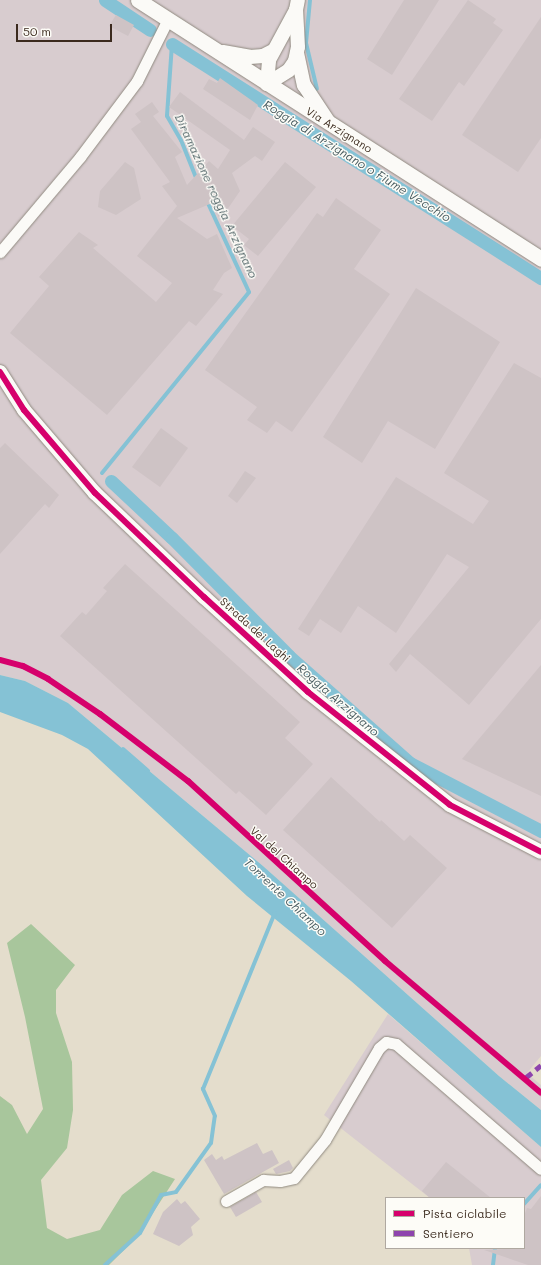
<!DOCTYPE html>
<style>
body{margin:0}
#map{position:relative;width:541px;height:1265px;overflow:hidden;background:#e4ddcc;font-family:Mali,sans-serif}
div>[style]{position:absolute}
[style*='--x']{left:calc(var(--x)*1px);top:calc(var(--y)*1px);width:calc(var(--w)*1px);rotate:calc(var(--a)*1deg)}
.industrial>*{inset:0;background:#d8cccf}
.forest>*{inset:0;background:#a8c69c}
.water>*{inset:0;background:#85c2d5}
.stream>*{height:4px;margin:-2px;padding:0 2px;transform-origin:2px;border-radius:2px;background:#85c2d5}
.canal>*{height:13px;margin:-6.5px;padding:0 6.5px;transform-origin:6.5px;border-radius:6.5px;background:#85c2d5}
.building>*{inset:0;background:#cec3c5}
.roads{filter:drop-shadow(0 0 1px #908a80) drop-shadow(0 0 1px #908a80)}
.minor>*{height:11px;margin:-5.5px;padding:0 5.5px;transform-origin:5.5px;border-radius:5.5px;background:#fbfaf7}
.tertiary>*{height:14px;margin:-7px;padding:0 7px;transform-origin:7px;border-radius:7px;background:#fbfaf7}
.secondary>*{height:15px;margin:-7.5px;padding:0 7.5px;transform-origin:7.5px;border-radius:7.5px;background:#fbfaf7}
.quiet>*{height:5px;margin-top:-2.5px;transform-origin:0;background:repeating-linear-gradient(90deg,#8e44ad 0 10px,transparent 0 15px)}
.cycleway>*{height:6px;margin:-3px;padding:0 3px;transform-origin:3px;border-radius:3px;background:#d6006c}
span{translate:-50% -50%;white-space:nowrap;text-align:center;line-height:1.15;-webkit-text-stroke:3px #fdfcf7;paint-order:stroke}
.street-label{font-size:11px;color:#3b2a1e}
.water-label{font-size:12px;color:#475b5f;font-style:italic}
.legend{position:absolute;left:385px;top:1197px;width:140px;height:52px;box-sizing:border-box;background:#fdfcf7;border:1px solid #afa8a0;margin:0;padding:5px 7px;list-style:none;font-size:12px;color:#3b2a1e}
.legend li{display:flex;align-items:center;gap:8px;height:20px}
.legend b{width:20px;border:1px solid #afa8a0}
.scale{position:absolute;left:16px;top:24px;width:96px;height:18px;box-sizing:border-box;border:2px solid #3b2a1e;border-top:0;padding-left:5px;font-size:12px;line-height:14px;white-space:nowrap;color:#3b2a1e;-webkit-text-stroke:3px #fdfcf7;paint-order:stroke}
</style>
<div id="map">
<div class="industrial">
<i style="clip-path:polygon(0 0,541px 0,541px 1056px,527px 1073px,541px 1085px,541px 1110px,499px 1076px,263px 866px,68px 703px,25px 681px,0 675px)"></i>
<i style="clip-path:polygon(388px 1014px,541px 1147px,541px 1265px,472px 1265px,469px 1248px,524px 1248px,524px 1198px,430px 1198px,324px 1115px)"></i>
</div>
<div class="forest">
<i style="clip-path:polygon(31px 924px,75px 965px,56px 990px,56px 1013px,72px 1062px,73px 1110px,67px 1148px,41px 1180px,47px 1228px,67px 1239px,100px 1230px,122px 1195px,153px 1171px,175px 1179px,138px 1236px,109px 1265px,0 1265px,0 1096px,12px 1105px,27px 1134px,43px 1109px,25px 1017px,7px 943px)"></i>
</div>
<div class="water">
<i style="clip-path:polygon(0 675px,25px 681px,68px 703px,263px 866px,499px 1076px,541px 1110px,541px 1147px,351px 981px,247px 896px,88px 749px,62px 735px,0 712px)"></i>
</div>
<div class="stream">
<i style="--x:310;--y:0;--w:43;--a:95.3"></i>
<i style="--x:306;--y:43;--w:47;--a:76.6"></i>
<i style="--x:172;--y:44;--w:72;--a:94"></i>
<i style="--x:167;--y:116;--w:28;--a:60"></i>
<i style="--x:181;--y:140;--w:43;--a:68.2"></i>
<i style="--x:102;--y:473;--w:233;--a:-50.9"></i>
<i style="--x:249;--y:292;--w:100;--a:-114.8"></i>
<i style="--x:123;--y:749;--w:33;--a:41"></i>
<i style="--x:524;--y:1204;--w:25;--a:-48"></i>
<i style="--x:105;--y:1265;--w:47;--a:-42.4"></i>
<i style="--x:140;--y:1233;--w:43;--a:-61.1"></i>
<i style="--x:161;--y:1195;--w:15;--a:-11"></i>
<i style="--x:176;--y:1192;--w:60;--a:-54.5"></i>
<i style="--x:211;--y:1143;--w:27;--a:-82"></i>
<i style="--x:215;--y:1116;--w:30;--a:-114"></i>
<i style="--x:203;--y:1089;--w:190;--a:-67.8"></i>
<i style="--x:493;--y:1265;--w:17;--a:-83"></i>
</div>
<div class="canal">
<i style="--x:105;--y:0;--w:54;--a:33.7"></i>
<i style="--x:172;--y:44;--w:437;--a:32.4"></i>
<i style="--x:111;--y:481;--w:83;--a:43.1"></i>
<i style="--x:172;--y:538;--w:166;--a:45.2"></i>
<i style="--x:289;--y:656;--w:162;--a:41.5"></i>
<i style="--x:410;--y:763;--w:148;--a:27.4"></i>
</div>
<div class="building">
<i style="clip-path:polygon(404px 0,439px 0,392px 75px,367px 59px)"></i>
<i style="clip-path:polygon(468px 0,496px 19px,493px 23px,503px 30px,464px 86px,459px 82px,432px 121px,399px 99px)"></i>
<i style="clip-path:polygon(116px 15px,134px 25px,128px 36px,109px 26px)"></i>
<i style="clip-path:polygon(541px 17px,541px 138px,518px 172px,462px 135px)"></i>
<i style="clip-path:polygon(220px 78px,258px 105px,250px 120px,203px 89px,209px 79px,217px 83px)"></i>
<i style="clip-path:polygon(180px 92px,244px 140px,253px 127px,275px 142px,262px 161px,255px 156px,232px 173px,240px 191px,220px 220px,212px 203px,177px 218px,207px 239px,217px 234px,232px 268px,224px 273px,213px 290px,223px 294px,196px 326px,189px 321px,107px 415px,10px 333px,49px 286px,39px 277px,79px 232px,98px 245px,93px 248px,156px 302px,172px 283px,137px 256px,177px 206px,162px 186px,170px 182px,131px 129px,141px 122px,135px 114px,152px 102px,159px 112px,153px 116px,182px 152px,175px 157px,187px 185px,209px 161px,218px 169px,230px 150px,169px 107px)"></i>
<i style="clip-path:polygon(125px 162px,134px 168px,141px 199px,116px 215px,98px 207px,100px 191px)"></i>
<i style="clip-path:polygon(285px 162px,316px 187px,258px 256px,244px 245px,249px 239px,232px 226px)"></i>
<i style="clip-path:polygon(336px 198px,381px 230px,354px 269px,390px 294px,292px 432px,276px 421px,267px 433px,247px 420px,257px 407px,205px 370px,317px 213px,323px 217px)"></i>
<i style="clip-path:polygon(416px 288px,500px 342px,435px 449px,388px 421px,362px 463px,323px 437px)"></i>
<i style="clip-path:polygon(514px 363px,541px 378px,541px 619px,469px 705px,410px 654px,396px 672px,389px 664px,469px 567px,447px 554px,396px 633px,358px 606px,341px 633px,320px 619px,309px 636px,298px 629px,396px 477px,473px 524px,489px 501px,444px 473px)"></i>
<i style="clip-path:polygon(161px 428px,188px 448px,160px 487px,132px 467px)"></i>
<i style="clip-path:polygon(5px 443px,59px 495px,49px 508px,45px 504px,0 554px,0 448px)"></i>
<i style="clip-path:polygon(245px 471px,256px 478px,237px 503px,228px 496px)"></i>
<i style="clip-path:polygon(125px 564px,300px 722px,285px 738px,313px 764px,266px 815px,239px 791px,236px 794px,60px 636px,82px 612px,86px 615px,107px 591px,103px 588px)"></i>
<i style="clip-path:polygon(541px 665px,541px 796px,462px 759px)"></i>
<i style="clip-path:polygon(331px 777px,380px 822px,381px 820px,404px 841px,410px 835px,447px 868px,392px 928px,283px 830px)"></i>
<i style="clip-path:polygon(257px 1143px,263px 1154px,272px 1150px,279px 1163px,224px 1194px,204px 1160px,212px 1154px,216px 1160px,222px 1156px,224px 1160px)"></i>
<i style="clip-path:polygon(289px 1160px,293px 1168px,290px 1171px,276px 1174px,273px 1169px)"></i>
<i style="clip-path:polygon(446px 1162px,491px 1198px,430px 1198px,422px 1191px)"></i>
<i style="clip-path:polygon(256px 1192px,262px 1202px,236px 1217px,230px 1207px)"></i>
<i style="clip-path:polygon(541px 1196px,541px 1265px,528px 1265px,484px 1250px,524px 1248px,524px 1216px,527px 1208px,531px 1209px)"></i>
<i style="clip-path:polygon(177px 1199px,181px 1204px,185px 1201px,200px 1219px,191px 1227px,193px 1235px,179px 1246px,153px 1234px,163px 1212px)"></i>
</div>
<div class="roads">
<div class="minor">
<i style="--x:0;--y:252;--w:124;--a:-49.9"></i>
<i style="--x:80;--y:157;--w:95;--a:-53.1"></i>
<i style="--x:137;--y:81;--w:69;--a:-63.4"></i>
<i style="--x:226;--y:1201;--w:43;--a:-29.6"></i>
<i style="--x:263;--y:1180;--w:17;--a:3"></i>
<i style="--x:280;--y:1181;--w:14;--a:-12"></i>
<i style="--x:294;--y:1178;--w:49;--a:-50.8"></i>
<i style="--x:325;--y:1140;--w:107;--a:-59.6"></i>
<i style="--x:379;--y:1048;--w:9;--a:-41"></i>
<i style="--x:386;--y:1042;--w:10;--a:11"></i>
<i style="--x:396;--y:1044;--w:191;--a:40.8"></i>
</div>
<div class="tertiary">
<i style="--x:223;--y:52;--w:27;--a:10"></i>
<i style="--x:250;--y:57;--w:13;--a:-4"></i>
<i style="--x:263;--y:56;--w:11;--a:-27"></i>
<i style="--x:297;--y:53;--w:33;--a:78"></i>
<i style="--x:304;--y:85;--w:43;--a:56.3"></i>
<i style="--x:267;--y:84;--w:26;--a:-32"></i>
<i style="--x:289;--y:70;--w:11;--a:-56"></i>
<i style="--x:295;--y:61;--w:14;--a:-78"></i>
<i style="--x:298;--y:47;--w:37;--a:-93"></i>
<i style="--x:296;--y:10;--w:10;--a:-79"></i>
<i style="--x:267;--y:84;--w:24;--a:-85"></i>
<i style="--x:269;--y:60;--w:57;--a:-61.6"></i>
<i style="--x:0;--y:372;--w:45;--a:57.7"></i>
<i style="--x:24;--y:410;--w:109;--a:49.5"></i>
<i style="--x:95;--y:493;--w:151;--a:43.7"></i>
<i style="--x:204;--y:597;--w:141;--a:42.4"></i>
<i style="--x:308;--y:692;--w:181;--a:38.5"></i>
<i style="--x:450;--y:805;--w:102;--a:27.3"></i>
</div>
<div class="secondary">
<i style="--x:138;--y:0;--w:479;--a:32.7"></i>
</div>
</div>
<div class="quiet">
<i style="--x:524;--y:1079;--w:22;--a:-39"></i>
</div>
<div class="cycleway">
<i style="--x:0;--y:372;--w:45;--a:57.7"></i>
<i style="--x:24;--y:410;--w:109;--a:49.5"></i>
<i style="--x:95;--y:493;--w:151;--a:43.7"></i>
<i style="--x:204;--y:597;--w:141;--a:42.4"></i>
<i style="--x:308;--y:692;--w:181;--a:38.5"></i>
<i style="--x:450;--y:805;--w:102;--a:27.3"></i>
<i style="--x:0;--y:660;--w:24;--a:15"></i>
<i style="--x:23;--y:666;--w:28;--a:27"></i>
<i style="--x:48;--y:679;--w:63;--a:33.9"></i>
<i style="--x:100;--y:714;--w:111;--a:37.3"></i>
<i style="--x:188;--y:781;--w:267;--a:42.4"></i>
<i style="--x:385;--y:961;--w:204;--a:40.2"></i>
</div>
<div class="street-label">
<span style="left:339px;top:130px;rotate:32deg">Via Arzignano</span>
<span style="left:255px;top:630px;rotate:42deg">Strada dei Laghi</span>
<span style="left:284px;top:858px;rotate:42deg">Val del Chiampo</span>
</div>
<div class="water-label">
<span style="left:357px;top:161px;rotate:32deg">Roggia di Arzignano o Fiume Vecchio</span>
<span style="left:216px;top:196px;rotate:65deg">Diramazione roggia Arzignano</span>
<span style="left:338px;top:700px;rotate:41deg">Roggia Arzignano</span>
<span style="left:285px;top:897px;rotate:43deg">Torrente Chiampo</span>
</div>
<ul class="legend">
<li><b style="height:5px;background:#d6006c"></b>Pista ciclabile</li>
<li><b style="height:5px;background:#8e44ad"></b>Sentiero</li>
</ul>
<div class="scale">50 m</div>
</div>
